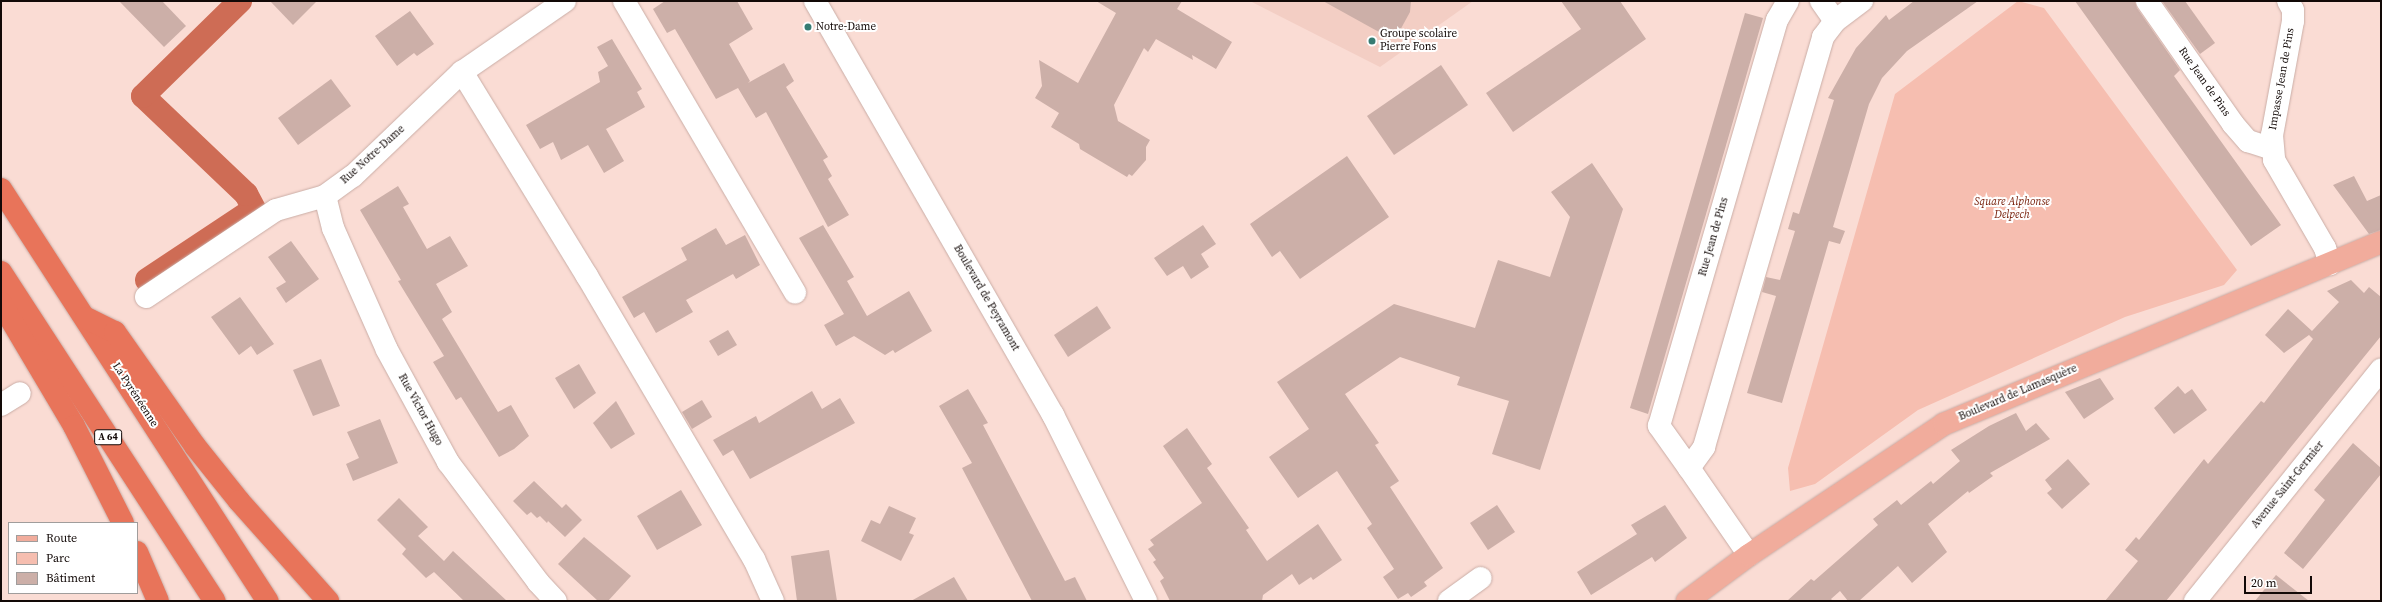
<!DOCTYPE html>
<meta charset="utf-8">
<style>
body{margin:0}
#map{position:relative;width:2382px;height:602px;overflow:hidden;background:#fadcd4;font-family:"Source Serif 4",serif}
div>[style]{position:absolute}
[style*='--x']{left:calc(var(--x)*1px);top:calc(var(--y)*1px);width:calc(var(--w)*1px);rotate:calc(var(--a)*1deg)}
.built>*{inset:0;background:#f3cec4}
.green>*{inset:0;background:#f6beb0}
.canal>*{height:24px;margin:-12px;padding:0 12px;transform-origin:12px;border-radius:12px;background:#ce6c55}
.building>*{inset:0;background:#ccafa8}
.roads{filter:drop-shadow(0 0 1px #caada6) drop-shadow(0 0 1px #caada6)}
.minor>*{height:22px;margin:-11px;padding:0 11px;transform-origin:11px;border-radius:11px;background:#fff}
.major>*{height:22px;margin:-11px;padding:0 11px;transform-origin:11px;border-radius:11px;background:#f1ac9c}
.highway>*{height:22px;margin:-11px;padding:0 11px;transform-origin:11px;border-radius:11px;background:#e8745a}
.dots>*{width:11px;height:11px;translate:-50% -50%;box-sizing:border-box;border:2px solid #fff;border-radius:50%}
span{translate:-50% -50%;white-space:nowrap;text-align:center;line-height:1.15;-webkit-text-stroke:4px #fff;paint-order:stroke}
.shield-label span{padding:1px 3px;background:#fff;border:1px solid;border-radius:3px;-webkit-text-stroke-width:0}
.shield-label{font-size:10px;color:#120907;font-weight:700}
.poi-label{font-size:11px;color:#120907}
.left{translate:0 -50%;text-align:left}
.street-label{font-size:11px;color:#120907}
.park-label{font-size:11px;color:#741a04;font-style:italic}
.frame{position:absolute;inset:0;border:2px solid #120907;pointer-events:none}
.legend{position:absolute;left:8px;top:522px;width:130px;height:72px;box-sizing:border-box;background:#fff;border:1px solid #a09d9c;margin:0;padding:5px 7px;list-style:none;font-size:12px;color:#120907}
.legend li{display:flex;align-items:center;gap:8px;height:20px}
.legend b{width:20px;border:1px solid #a09d9c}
.scale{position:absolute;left:2244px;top:576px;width:68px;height:18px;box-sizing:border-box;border:2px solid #120907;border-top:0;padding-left:5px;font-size:12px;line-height:14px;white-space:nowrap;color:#120907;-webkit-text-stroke:3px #fff;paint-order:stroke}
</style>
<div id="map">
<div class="built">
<i style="clip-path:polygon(1250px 1px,1473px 1px,1380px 67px)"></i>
</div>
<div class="green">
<i style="clip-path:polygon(2018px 1px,2044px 8px,2237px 270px,2224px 285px,2125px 317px,1918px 410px,1815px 484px,1790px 491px,1788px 468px,1895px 94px)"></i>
</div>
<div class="canal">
<i style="--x:147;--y:280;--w:128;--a:-33.6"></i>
<i style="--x:254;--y:209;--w:17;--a:-118"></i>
<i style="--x:246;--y:194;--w:142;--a:-136.4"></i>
<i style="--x:143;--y:96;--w:136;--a:-44.4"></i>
</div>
<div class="building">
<i style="clip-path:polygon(119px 1px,162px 1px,186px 26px,164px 47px)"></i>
<i style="clip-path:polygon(270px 1px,317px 1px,293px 25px)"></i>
<i style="clip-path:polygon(665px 1px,737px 1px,753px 29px,729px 44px,750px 81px,748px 83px,784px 63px,794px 81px,786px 87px,828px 157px,823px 160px,832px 176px,828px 179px,849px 215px,828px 227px,766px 112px,756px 118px,738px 88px,716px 99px,675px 29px,667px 33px,653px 9px)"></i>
<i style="clip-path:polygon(1096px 1px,1182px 1px,1177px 9px,1232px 42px,1216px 69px,1192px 55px,1193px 60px,1156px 39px,1148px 52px,1144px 48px,1114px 105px,1118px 121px,1150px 140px,1146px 147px,1146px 160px,1132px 176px,1129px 174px,1127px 177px,1080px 149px,1079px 144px,1051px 127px,1059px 113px,1035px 98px,1042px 86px,1039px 60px,1078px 83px,1116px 13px)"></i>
<i style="clip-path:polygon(1323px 1px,1411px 1px,1410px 12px,1398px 34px,1388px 37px)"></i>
<i style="clip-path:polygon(1561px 1px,1620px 1px,1646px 39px,1513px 132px,1486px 93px,1581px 29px)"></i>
<i style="clip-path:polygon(1914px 1px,1978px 1px,1907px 51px,1882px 78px,1869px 104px,1833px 227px,1845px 231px,1840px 244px,1829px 241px,1782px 403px,1747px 393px,1776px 296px,1762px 292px,1766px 277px,1780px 280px,1795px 231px,1788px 229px,1793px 212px,1799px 214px,1834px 100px,1828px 98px,1856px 48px,1886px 15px,1889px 20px)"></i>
<i style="clip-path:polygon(2075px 1px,2135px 1px,2137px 8px,2180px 70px,2174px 76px,2281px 225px,2251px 246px)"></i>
<i style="clip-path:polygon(2162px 1px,2185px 1px,2215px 43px,2200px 54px)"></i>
<i style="clip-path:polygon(410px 11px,434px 44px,417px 56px,414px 53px,397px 66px,375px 36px)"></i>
<i style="clip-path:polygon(1745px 13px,1763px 18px,1648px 414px,1630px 408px)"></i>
<i style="clip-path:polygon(612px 39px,642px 89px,637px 92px,645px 107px,606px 129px,624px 161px,604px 173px,588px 145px,561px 160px,553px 142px,540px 149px,526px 125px,600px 82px,598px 72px,608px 66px,597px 47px)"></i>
<i style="clip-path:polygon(1441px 65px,1468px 105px,1394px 155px,1367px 116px)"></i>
<i style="clip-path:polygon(331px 79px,351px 106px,298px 145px,278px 118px)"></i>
<i style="clip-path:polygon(1347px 156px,1389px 217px,1300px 279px,1280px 251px,1272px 257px,1250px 224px)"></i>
<i style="clip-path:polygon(1592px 163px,1623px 209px,1540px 470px,1492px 454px,1509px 401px,1457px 385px,1460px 377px,1400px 357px,1345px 394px,1379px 443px,1375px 445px,1399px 481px,1390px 487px,1443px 568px,1424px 582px,1427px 586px,1411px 597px,1408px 593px,1398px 599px,1383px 577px,1394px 569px,1367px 528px,1372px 524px,1337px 471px,1298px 498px,1269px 457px,1309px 429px,1277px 382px,1394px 304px,1475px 328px,1498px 260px,1550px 277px,1570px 217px,1551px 192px)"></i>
<i style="clip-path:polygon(2354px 176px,2367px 201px,2381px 195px,2381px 230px,2369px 234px,2333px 185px)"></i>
<i style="clip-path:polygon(398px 186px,409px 204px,403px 207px,427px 249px,450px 236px,468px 266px,436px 284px,452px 312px,442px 319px,498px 412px,511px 405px,529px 436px,514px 449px,499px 457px,461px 397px,456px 400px,433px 362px,444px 356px,398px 281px,401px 280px,360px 210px)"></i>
<i style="clip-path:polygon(823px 225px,854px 277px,847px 281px,867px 316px,909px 291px,932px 331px,895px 353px,893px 350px,885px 355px,854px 336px,836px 346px,824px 325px,844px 314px,799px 238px)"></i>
<i style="clip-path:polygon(1203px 225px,1216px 244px,1201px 254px,1209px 267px,1191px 279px,1183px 266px,1167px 276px,1154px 258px)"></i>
<i style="clip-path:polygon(716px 228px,726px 245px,745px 235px,760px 265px,736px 279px,733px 274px,686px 300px,693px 312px,656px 333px,644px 312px,634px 318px,622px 297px,687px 260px,681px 248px)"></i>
<i style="clip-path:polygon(291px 241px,319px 279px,286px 303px,276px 288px,286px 282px,268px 257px)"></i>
<i style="clip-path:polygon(2351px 280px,2364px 293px,2369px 287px,2381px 297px,2381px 336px,2166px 601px,2105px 601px,2138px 561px,2125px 550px,2136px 537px,2139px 540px,2204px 459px,2208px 464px,2261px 401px,2264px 403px,2313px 339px,2309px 335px,2284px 353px,2265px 335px,2288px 309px,2312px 331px,2339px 302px,2327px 291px)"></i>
<i style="clip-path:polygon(240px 297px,274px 344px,257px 355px,251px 346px,239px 355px,211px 317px)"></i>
<i style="clip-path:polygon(1097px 306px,1111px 328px,1068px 357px,1054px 335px)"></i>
<i style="clip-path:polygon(728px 330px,737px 345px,718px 356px,709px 341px)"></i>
<i style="clip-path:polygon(321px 359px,340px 406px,313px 416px,293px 370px)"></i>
<i style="clip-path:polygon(579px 364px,596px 393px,574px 409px,555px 378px)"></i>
<i style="clip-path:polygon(2100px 378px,2114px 399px,2084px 419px,2065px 392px)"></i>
<i style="clip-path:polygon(2178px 386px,2185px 394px,2192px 389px,2207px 410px,2174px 434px,2154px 408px)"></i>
<i style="clip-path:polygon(968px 389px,988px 423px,983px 425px,1065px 581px,1075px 577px,1087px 601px,1032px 601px,962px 468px,972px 463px,939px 406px)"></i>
<i style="clip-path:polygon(812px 391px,822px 409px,840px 398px,855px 423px,750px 479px,733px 450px,723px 456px,713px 440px,756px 416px,759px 423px)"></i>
<i style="clip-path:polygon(702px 400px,712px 417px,692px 429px,682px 412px)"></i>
<i style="clip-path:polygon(616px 401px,635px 434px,611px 449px,593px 423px)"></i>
<i style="clip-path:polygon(2016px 413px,2026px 431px,2036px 423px,2050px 439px,1990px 473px,1993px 476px,1969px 493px,1968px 491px,1928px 524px,1947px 552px,1912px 583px,1898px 566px,1859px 601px,1848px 601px,1840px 591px,1831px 599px,1833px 601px,1787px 601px,1811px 579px,1814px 581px,1878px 525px,1873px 519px,1897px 500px,1901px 505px,1931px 481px,1933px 484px,1960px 461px,1951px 450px,1989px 426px)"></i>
<i style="clip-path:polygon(380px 419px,398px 463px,353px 481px,346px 464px,359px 458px,347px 432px)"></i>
<i style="clip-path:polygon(1187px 428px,1212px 464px,1207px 468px,1249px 528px,1246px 530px,1267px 561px,1318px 524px,1342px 560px,1313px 580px,1311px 577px,1299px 585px,1292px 574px,1263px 595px,1262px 601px,1170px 601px,1160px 581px,1164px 578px,1153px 562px,1156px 560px,1148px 549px,1154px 545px,1150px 540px,1202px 503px,1163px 446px)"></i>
<i style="clip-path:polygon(2353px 443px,2381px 468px,2381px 474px,2303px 569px,2284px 553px,2325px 500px,2314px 490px)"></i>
<i style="clip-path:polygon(2068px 459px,2090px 484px,2062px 509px,2047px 493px,2052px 489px,2045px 480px)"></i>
<i style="clip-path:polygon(534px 481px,562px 508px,566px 504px,582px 520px,565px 537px,548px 521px,547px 523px,540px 516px,537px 518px,531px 512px,527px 515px,513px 501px)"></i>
<i style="clip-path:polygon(681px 490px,702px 525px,657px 550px,637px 516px)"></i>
<i style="clip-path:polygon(399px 498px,428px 527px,418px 536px,444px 561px,453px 551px,507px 601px,464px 601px,434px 572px,426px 578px,402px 554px,406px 549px,377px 520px)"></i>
<i style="clip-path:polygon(1497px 505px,1515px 532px,1488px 550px,1470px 523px)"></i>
<i style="clip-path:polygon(1665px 505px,1687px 538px,1655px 562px,1652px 557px,1591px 595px,1577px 572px,1637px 534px,1631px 525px)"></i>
<i style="clip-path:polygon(889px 506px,916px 518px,909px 533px,914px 535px,901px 561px,861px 541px,871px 520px,880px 524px)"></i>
<i style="clip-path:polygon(584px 537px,631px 576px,608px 601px,598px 601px,558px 564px)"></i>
<i style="clip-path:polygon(829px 550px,837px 601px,797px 601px,791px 556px)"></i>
<i style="clip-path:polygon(2276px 575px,2309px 601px,2255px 601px)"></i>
<i style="clip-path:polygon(954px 577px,968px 601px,911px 601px)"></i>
</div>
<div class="roads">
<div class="minor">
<i style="--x:624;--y:1;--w:338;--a:59.6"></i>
<i style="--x:815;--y:1;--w:478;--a:60.1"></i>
<i style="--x:1053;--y:415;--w:208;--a:63.4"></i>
<i style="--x:1821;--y:1;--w:24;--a:55"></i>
<i style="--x:2147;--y:1;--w:150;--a:55"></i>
<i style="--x:2233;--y:124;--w:23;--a:49"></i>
<i style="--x:2248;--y:141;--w:26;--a:18"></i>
<i style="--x:2288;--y:1;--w:10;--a:61"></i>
<i style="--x:2293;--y:10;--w:11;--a:90"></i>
<i style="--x:2293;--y:21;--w:116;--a:100.4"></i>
<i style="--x:2272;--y:135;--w:25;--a:85"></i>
<i style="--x:2274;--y:160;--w:102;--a:59.9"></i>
<i style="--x:2325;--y:248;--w:17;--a:73"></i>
<i style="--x:462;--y:72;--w:239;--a:58.5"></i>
<i style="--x:587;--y:276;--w:329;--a:59.5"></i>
<i style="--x:754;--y:559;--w:46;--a:65.7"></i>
<i style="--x:325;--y:196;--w:33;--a:76"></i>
<i style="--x:333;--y:228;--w:133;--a:66.1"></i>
<i style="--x:387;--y:350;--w:128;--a:61.4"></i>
<i style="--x:448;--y:462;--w:150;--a:53.1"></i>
<i style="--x:538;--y:582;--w:26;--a:47"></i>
<i style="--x:146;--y:297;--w:156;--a:-33.8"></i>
<i style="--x:276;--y:210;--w:51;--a:-15.9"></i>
<i style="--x:325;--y:196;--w:34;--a:-36"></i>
<i style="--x:353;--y:176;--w:151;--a:-43.7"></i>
<i style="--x:462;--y:72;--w:125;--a:-34.6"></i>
<i style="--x:1;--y:405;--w:22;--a:-32"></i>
<i style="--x:1689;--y:468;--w:52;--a:-125.5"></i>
<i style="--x:1659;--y:426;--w:423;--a:-73.8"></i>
<i style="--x:1777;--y:20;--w:22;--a:-60"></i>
<i style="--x:1749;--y:555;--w:106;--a:-124.6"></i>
<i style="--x:1689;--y:468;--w:26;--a:-54"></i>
<i style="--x:1704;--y:447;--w:427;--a:-73.8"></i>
<i style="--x:1823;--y:37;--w:20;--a:-53"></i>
<i style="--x:1835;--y:21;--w:34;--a:-37"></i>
<i style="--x:1449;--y:601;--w:39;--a:-36"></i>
<i style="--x:2195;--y:601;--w:297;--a:-51.2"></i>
</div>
<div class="major">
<i style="--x:1687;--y:601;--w:77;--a:-36.6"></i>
<i style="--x:1749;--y:555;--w:235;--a:-33.9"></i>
<i style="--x:1944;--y:424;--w:473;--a:-22.6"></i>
</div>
<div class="highway">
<i style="--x:1;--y:189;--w:491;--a:57.1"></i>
<i style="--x:1;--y:272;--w:392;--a:57"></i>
<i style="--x:1;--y:303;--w:143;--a:59.3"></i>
<i style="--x:74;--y:426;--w:109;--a:63.2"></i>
<i style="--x:86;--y:318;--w:32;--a:26"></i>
<i style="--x:115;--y:332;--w:139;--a:54.9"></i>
<i style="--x:195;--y:446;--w:70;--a:51.3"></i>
<i style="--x:239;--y:501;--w:134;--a:48.3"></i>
<i style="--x:137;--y:552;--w:53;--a:66.8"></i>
</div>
</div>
<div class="dots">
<i style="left:808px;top:27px;background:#367c73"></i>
<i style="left:1372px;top:41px;background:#367c73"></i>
</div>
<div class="shield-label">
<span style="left:108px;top:437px">A 64</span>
</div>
<div class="poi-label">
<span class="left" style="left:816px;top:27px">Notre-Dame</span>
<span class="left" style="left:1380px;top:41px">Groupe scolaire<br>Pierre Fons</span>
</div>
<div class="street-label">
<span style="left:2282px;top:79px;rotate:-80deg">Impasse Jean de Pins</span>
<span style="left:2204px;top:82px;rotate:55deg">Rue Jean de Pins</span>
<span style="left:373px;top:155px;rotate:-42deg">Rue Notre-Dame</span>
<span style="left:1714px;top:237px;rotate:-74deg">Rue Jean de Pins</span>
<span style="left:986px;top:298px;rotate:60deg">Boulevard de Peyramont</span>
<span style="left:2018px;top:393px;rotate:-23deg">Boulevard de Lamasquère</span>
<span style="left:135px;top:395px;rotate:57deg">La Pyrénéenne</span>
<span style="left:420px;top:410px;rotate:61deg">Rue Victor Hugo</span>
<span style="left:2288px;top:485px;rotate:-51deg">Avenue Saint-Germier</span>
</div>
<div class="park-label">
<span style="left:2012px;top:209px">Square Alphonse<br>Delpech</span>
</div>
<div class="frame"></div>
<ul class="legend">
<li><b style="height:5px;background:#f1ac9c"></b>Route</li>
<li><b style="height:11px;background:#f6beb0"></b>Parc</li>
<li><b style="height:11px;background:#ccafa8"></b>Bâtiment</li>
</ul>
<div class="scale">20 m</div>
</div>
